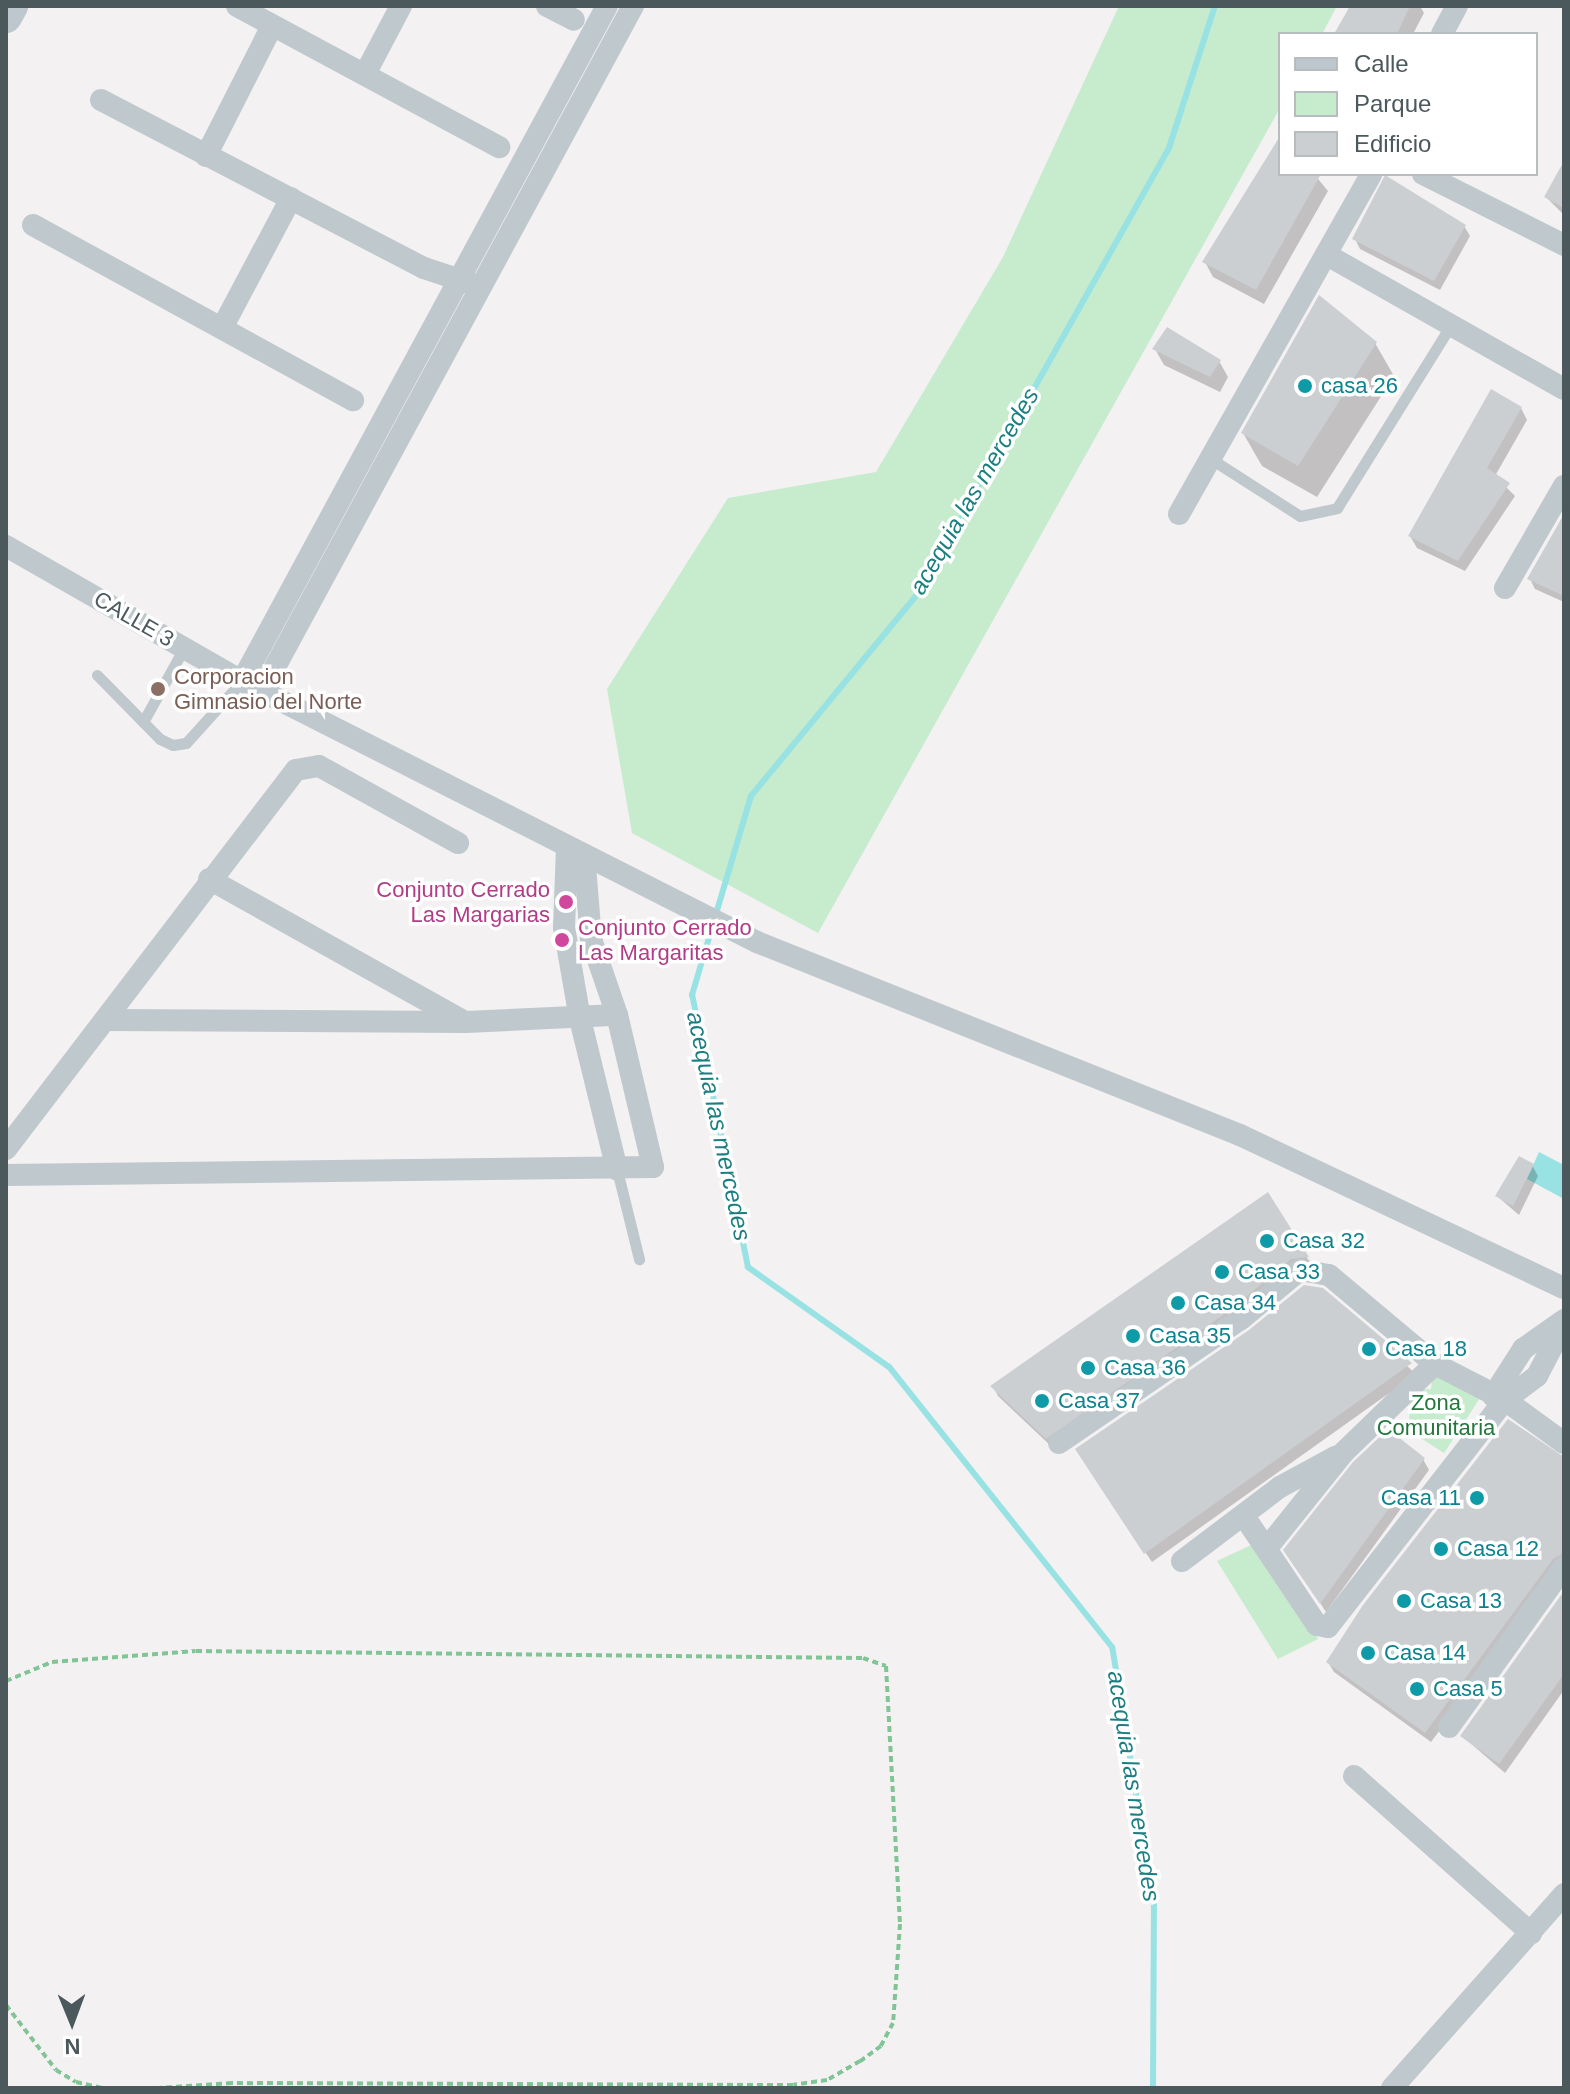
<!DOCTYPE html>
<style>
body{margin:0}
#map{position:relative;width:1570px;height:2094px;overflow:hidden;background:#f3f1f2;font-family:Helvetica,sans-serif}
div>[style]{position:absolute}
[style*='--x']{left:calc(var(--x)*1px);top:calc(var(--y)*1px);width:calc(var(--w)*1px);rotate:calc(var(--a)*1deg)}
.green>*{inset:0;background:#c6ebcd}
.water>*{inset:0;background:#98e2e3}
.shadow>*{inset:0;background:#0003}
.stream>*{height:6px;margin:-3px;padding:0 3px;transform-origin:3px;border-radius:3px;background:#98e2e3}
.building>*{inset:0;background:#cccfd2}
.path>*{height:4px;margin-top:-2px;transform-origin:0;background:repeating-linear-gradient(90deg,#81c596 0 6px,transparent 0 10px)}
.service>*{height:11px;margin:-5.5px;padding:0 5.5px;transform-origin:5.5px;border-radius:5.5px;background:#bfc8cc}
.minor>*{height:22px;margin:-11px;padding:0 11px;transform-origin:11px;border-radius:11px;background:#bfc8cc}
.secondary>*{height:32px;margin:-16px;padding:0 16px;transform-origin:16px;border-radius:16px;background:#bcc8cd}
.dots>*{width:22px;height:22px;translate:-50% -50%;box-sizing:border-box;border:4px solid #fff;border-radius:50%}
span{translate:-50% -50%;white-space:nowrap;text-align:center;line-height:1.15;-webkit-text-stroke:7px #fff;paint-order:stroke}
.culture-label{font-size:22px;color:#0d838f}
.left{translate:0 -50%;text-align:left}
.right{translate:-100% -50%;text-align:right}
.street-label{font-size:22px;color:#4b585c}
.education-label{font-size:22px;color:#785e54}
.hotel-label{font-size:22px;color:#b23c85}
.park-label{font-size:22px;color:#23773c}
.water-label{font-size:24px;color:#1b7f81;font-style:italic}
.frame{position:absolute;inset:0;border:8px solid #4b585c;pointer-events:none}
.legend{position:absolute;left:1278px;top:32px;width:260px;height:144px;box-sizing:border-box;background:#fff;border:2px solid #b7bcbe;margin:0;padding:10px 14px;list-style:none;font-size:24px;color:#4b585c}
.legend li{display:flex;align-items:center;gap:16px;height:40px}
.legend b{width:40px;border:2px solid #b7bcbe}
.north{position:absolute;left:32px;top:1982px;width:80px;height:80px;-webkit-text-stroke:6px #fff;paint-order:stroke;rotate:179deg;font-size:22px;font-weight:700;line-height:32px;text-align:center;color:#4b585c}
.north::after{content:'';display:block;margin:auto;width:28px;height:36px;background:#4b585c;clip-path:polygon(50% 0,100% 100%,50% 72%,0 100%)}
</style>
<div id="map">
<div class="green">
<i style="clip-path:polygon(1119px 6px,1337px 6px,1322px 34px,1280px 34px,1280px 108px,818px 933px,632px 833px,607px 689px,728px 498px,876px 472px,1003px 257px)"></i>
<i style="clip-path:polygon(1433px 1371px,1482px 1395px,1444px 1453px,1408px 1430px,1412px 1390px,1431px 1389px)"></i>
<i style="clip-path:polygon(1264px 1539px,1318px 1639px,1278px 1659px,1217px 1561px)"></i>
</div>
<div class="water">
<i style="clip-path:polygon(1539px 1152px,1564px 1165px,1564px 1199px,1527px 1179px)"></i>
</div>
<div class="shadow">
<i style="clip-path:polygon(1352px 6px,1420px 6px,1424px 13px,1413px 34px,1339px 34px)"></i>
<i style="clip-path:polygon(1280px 157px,1280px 174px,1314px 174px,1328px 191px,1264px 304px,1213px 277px,1205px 262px)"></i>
<i style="clip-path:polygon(1564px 165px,1564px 215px,1546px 197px)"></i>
<i style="clip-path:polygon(1464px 226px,1470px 236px,1440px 290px,1360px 249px,1355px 239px)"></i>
<i style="clip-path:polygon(1375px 343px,1394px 376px,1317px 497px,1262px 466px,1243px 433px)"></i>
<i style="clip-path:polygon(1155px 349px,1219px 361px,1228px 377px,1220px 392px,1164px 365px)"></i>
<i style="clip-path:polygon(1521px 408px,1527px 420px,1495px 476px,1515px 496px,1465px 571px,1417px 548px,1410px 536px)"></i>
<i style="clip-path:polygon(1564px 518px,1564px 602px,1535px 589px,1530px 579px)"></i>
<i style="clip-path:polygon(1532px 1165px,1538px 1176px,1519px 1215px,1497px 1196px)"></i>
<i style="clip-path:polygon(1267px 1195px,1313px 1267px,1053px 1448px,998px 1396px,993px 1386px)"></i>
<i style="clip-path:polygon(1322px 1290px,1416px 1374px,1152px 1562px,1083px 1460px)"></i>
<i style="clip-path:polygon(1555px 1456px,1564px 1456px,1564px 1564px,1431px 1742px,1334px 1672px,1328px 1662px)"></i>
<i style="clip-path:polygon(1423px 1459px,1429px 1470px,1326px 1612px,1292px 1560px)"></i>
<i style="clip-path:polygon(1564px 1594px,1564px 1690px,1505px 1773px,1462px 1736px)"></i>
</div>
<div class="stream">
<i style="--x:1153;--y:2088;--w:183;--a:-89.7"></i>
<i style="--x:1154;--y:1905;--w:261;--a:-99.2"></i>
<i style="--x:1112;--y:1647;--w:358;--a:-128.5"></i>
<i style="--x:889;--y:1367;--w:173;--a:-144.7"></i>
<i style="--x:748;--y:1267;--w:278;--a:-101.6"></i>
<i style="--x:692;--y:995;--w:208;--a:-73.5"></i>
<i style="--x:751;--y:796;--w:267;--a:-50.5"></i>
<i style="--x:921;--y:590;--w:507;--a:-60.7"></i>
<i style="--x:1169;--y:148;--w:149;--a:-72.1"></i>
</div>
<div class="building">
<i style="clip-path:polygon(1350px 6px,1410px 6px,1397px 34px,1334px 34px)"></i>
<i style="clip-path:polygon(1280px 136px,1280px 174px,1321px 174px,1256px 290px,1202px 262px)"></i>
<i style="clip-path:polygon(1564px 161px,1564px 208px,1544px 197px)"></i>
<i style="clip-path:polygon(1385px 175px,1466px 225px,1434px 281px,1352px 239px)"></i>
<i style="clip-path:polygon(1319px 295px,1377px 342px,1298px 466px,1241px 433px)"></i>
<i style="clip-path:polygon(1167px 327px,1221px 360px,1210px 377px,1152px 349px)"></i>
<i style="clip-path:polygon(1491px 389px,1522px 407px,1487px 468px,1510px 483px,1458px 561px,1408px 536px)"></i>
<i style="clip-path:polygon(1564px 514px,1564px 596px,1527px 579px)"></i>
<i style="clip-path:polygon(1519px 1156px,1534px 1164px,1513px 1206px,1495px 1196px)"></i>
<i style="clip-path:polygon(1268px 1192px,1309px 1257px,1291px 1259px,1233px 1308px,1046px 1439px,990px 1386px)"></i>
<i style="clip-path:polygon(1304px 1285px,1323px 1288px,1412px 1363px,1144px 1554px,1075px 1449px,1249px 1330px)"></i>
<i style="clip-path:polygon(1508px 1419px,1564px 1457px,1564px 1553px,1553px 1559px,1425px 1733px,1326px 1662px,1363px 1605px)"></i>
<i style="clip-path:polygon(1388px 1429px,1425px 1458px,1320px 1604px,1283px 1550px,1353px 1462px)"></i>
<i style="clip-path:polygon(1564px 1591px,1564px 1674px,1499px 1764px,1460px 1736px)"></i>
</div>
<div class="path">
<i style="--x:6;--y:1681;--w:50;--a:-22.4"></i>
<i style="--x:52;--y:1662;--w:144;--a:-4.4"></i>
<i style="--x:196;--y:1651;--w:667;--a:0.6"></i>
<i style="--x:863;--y:1658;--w:24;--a:19"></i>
<i style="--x:886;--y:1666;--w:258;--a:86.9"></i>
<i style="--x:900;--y:1924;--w:99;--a:94"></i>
<i style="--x:893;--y:2023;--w:26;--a:118"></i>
<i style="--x:881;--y:2046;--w:26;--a:144"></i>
<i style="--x:860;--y:2061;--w:38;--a:150"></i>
<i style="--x:827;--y:2080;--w:34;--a:172"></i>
<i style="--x:793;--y:2085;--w:561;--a:-179.8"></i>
<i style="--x:232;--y:2083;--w:74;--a:176.1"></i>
<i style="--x:6;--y:2005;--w:82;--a:52.4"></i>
<i style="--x:56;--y:2070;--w:23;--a:31"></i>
<i style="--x:76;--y:2082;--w:28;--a:13"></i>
</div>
<div class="service">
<i style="--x:1208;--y:457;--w:109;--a:32.7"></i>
<i style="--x:1300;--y:516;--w:38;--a:-12"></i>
<i style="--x:1337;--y:508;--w:216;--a:-58.1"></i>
<i style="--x:97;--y:675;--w:90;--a:45.5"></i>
<i style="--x:160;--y:739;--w:14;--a:25"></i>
<i style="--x:173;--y:745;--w:13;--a:-9"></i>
<i style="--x:186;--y:743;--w:84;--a:-47.9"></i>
<i style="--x:143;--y:722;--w:85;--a:-61"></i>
<i style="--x:617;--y:1170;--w:92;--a:76.1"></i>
</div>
<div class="minor">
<i style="--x:237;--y:6;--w:298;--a:28.3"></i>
<i style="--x:547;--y:6;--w:30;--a:27"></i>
<i style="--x:1442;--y:34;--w:32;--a:-62"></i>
<i style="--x:365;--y:74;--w:77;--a:-62.1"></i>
<i style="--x:101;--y:100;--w:364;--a:27.5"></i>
<i style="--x:424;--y:268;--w:54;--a:18.4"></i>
<i style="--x:206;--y:156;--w:146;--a:-63.1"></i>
<i style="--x:1423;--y:174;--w:158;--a:26.7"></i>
<i style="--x:33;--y:225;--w:365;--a:28.7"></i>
<i style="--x:1327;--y:255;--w:272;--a:29.5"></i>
<i style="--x:222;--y:328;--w:147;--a:-62"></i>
<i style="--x:1179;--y:514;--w:390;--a:-60.5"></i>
<i style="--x:6;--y:546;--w:272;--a:29.8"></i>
<i style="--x:242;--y:681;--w:577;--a:26.88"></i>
<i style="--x:757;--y:942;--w:520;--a:21.78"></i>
<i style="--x:1240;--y:1135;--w:358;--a:25.3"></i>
<i style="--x:1505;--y:588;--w:118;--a:-60"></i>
<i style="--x:242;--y:681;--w:767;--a:-61.6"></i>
<i style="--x:262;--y:691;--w:779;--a:-61.56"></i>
<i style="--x:567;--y:847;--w:80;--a:92.1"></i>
<i style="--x:564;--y:927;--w:93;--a:80.1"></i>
<i style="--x:580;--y:1019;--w:155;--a:76.2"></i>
<i style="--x:209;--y:879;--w:293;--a:29.2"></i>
<i style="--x:106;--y:1020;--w:360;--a:0.3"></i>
<i style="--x:466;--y:1022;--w:151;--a:-2.7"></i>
<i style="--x:6;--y:1149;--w:477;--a:-52.6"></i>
<i style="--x:296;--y:770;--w:23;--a:-10"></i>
<i style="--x:319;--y:766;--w:159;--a:29"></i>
<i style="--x:6;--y:1175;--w:647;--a:-0.71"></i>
<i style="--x:653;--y:1167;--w:156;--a:-103.3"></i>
<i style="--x:617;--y:1015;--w:80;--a:-108.9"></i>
<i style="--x:591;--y:939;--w:85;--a:-94.7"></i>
<i style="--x:1493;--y:1396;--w:56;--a:-57.4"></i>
<i style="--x:1523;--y:1349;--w:50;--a:-35.3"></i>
<i style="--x:1059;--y:1443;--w:220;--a:-34.3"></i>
<i style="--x:1241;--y:1319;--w:77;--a:-39.7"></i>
<i style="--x:1300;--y:1270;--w:29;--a:10"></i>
<i style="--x:1329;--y:1275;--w:138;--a:40"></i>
<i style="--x:1435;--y:1364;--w:79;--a:27.2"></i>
<i style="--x:1505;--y:1400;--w:73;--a:36.1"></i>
<i style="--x:1244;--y:1516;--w:131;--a:56.2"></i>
<i style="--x:1317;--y:1625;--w:11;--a:10"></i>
<i style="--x:1328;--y:1627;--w:288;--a:-52.1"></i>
<i style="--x:1505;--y:1400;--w:40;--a:-37"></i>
<i style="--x:1537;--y:1376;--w:59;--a:-62.6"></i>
<i style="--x:1267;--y:1548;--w:122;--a:-51.3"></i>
<i style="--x:1343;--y:1453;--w:128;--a:-44.1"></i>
<i style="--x:1182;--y:1561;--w:123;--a:-37.1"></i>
<i style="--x:1280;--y:1487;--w:63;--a:-28.6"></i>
<i style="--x:1449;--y:1727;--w:197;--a:-54.3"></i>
<i style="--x:1354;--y:1776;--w:237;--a:41.6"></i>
<i style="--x:1392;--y:2088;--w:259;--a:-48.4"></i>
</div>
<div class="secondary">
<i style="--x:6;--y:17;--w:13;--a:-61"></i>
</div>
<div class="dots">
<i style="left:1305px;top:386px;background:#0f9aa8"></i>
<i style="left:158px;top:689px;background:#8d6e63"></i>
<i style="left:566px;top:902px;background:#d1479c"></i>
<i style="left:562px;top:940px;background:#d1479c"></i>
<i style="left:1267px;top:1241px;background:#0f9aa8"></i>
<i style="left:1222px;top:1272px;background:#0f9aa8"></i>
<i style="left:1178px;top:1303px;background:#0f9aa8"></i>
<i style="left:1133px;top:1336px;background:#0f9aa8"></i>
<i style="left:1369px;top:1349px;background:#0f9aa8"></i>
<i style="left:1088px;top:1368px;background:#0f9aa8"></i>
<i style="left:1042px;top:1401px;background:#0f9aa8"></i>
<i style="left:1477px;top:1498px;background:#0f9aa8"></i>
<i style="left:1441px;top:1549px;background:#0f9aa8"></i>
<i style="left:1404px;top:1601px;background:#0f9aa8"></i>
<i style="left:1368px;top:1653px;background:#0f9aa8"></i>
<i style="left:1417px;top:1689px;background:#0f9aa8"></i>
</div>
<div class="culture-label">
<span class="left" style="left:1321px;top:386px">casa 26</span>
<span class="left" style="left:1283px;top:1241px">Casa 32</span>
<span class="left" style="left:1238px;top:1272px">Casa 33</span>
<span class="left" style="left:1194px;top:1303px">Casa 34</span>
<span class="left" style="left:1149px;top:1336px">Casa 35</span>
<span class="left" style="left:1385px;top:1349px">Casa 18</span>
<span class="left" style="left:1104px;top:1368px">Casa 36</span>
<span class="left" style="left:1058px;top:1401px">Casa 37</span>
<span class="right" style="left:1461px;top:1498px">Casa 11</span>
<span class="left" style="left:1457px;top:1549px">Casa 12</span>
<span class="left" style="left:1420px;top:1601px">Casa 13</span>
<span class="left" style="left:1384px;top:1653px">Casa 14</span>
<span class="left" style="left:1433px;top:1689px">Casa 5</span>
</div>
<div class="street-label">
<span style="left:134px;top:619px;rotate:30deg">CALLE 3</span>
</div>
<div class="education-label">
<span class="left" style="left:174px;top:689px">Corporacion<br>Gimnasio del Norte</span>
</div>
<div class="hotel-label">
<span class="right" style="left:550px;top:902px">Conjunto Cerrado<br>Las Margarias</span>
<span class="left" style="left:578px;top:940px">Conjunto Cerrado<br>Las Margaritas</span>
</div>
<div class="park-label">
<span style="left:1436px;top:1415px">Zona<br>Comunitaria</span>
</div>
<div class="water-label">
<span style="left:974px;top:491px;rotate:-60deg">acequia las mercedes</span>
<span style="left:719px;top:1126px;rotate:78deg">acequia las mercedes</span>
<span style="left:1134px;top:1786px;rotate:81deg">acequia las mercedes</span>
</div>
<div class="frame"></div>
<ul class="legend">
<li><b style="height:10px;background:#bcc8cd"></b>Calle</li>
<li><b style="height:22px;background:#c6ebcd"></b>Parque</li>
<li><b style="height:22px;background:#cccfd2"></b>Edificio</li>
</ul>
<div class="north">N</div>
</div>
